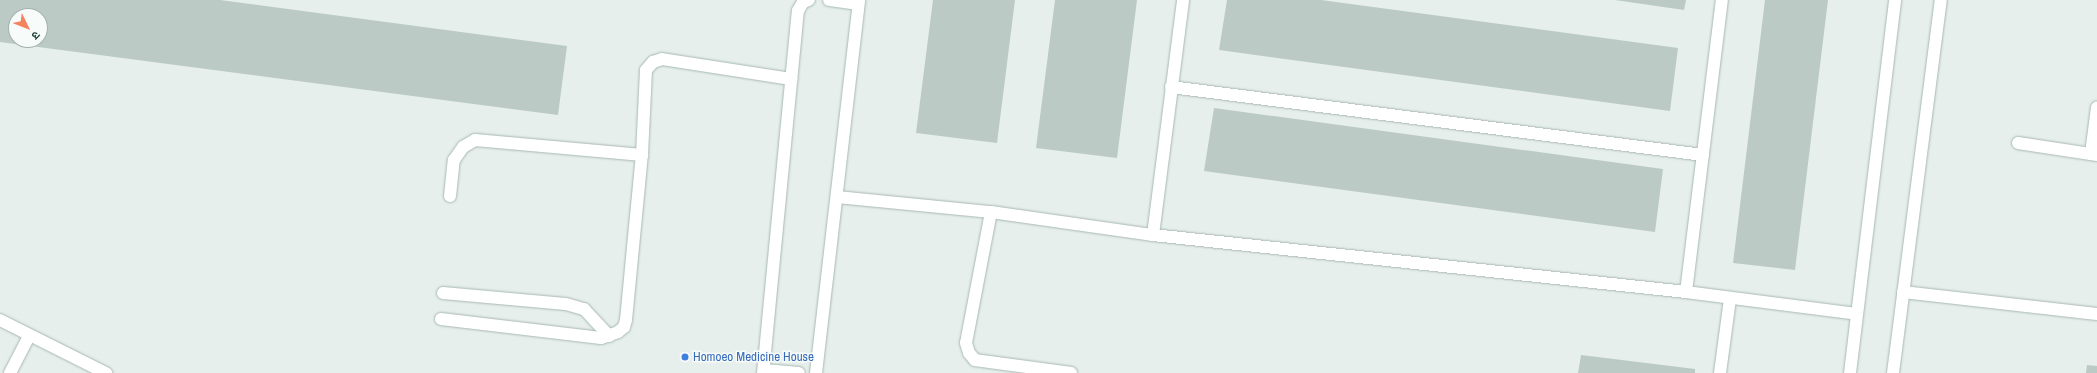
<!DOCTYPE html>
<meta charset="utf-8">
<style>
body{margin:0}
#map{position:relative;width:2097px;height:373px;overflow:hidden;background:#e6efeb;font-family:"Archivo Narrow","Noto Sans Devanagari",sans-serif}
div>[style]{position:absolute}
[style*='--x']{left:calc(var(--x)*1px);top:calc(var(--y)*1px);width:calc(var(--w)*1px);rotate:calc(var(--a)*1deg)}
.building>*{inset:0;background:#bbcac4}
.roads{filter:drop-shadow(0 0 1px #a8b8b2) drop-shadow(0 0 1px #a8b8b2)}
.service>*{height:12px;margin:-6px;padding:0 6px;transform-origin:6px;border-radius:6px;background:#fff}
.minor>*{height:12px;margin:-6px;padding:0 6px;transform-origin:6px;border-radius:6px;background:#fff}
.tertiary>*{height:12px;margin:-6px;padding:0 6px;transform-origin:6px;border-radius:6px;background:#fff}
.secondary>*{height:12px;margin:-6px;padding:0 6px;transform-origin:6px;border-radius:6px;background:#fff}
.dots>*{width:11px;height:11px;translate:-50% -50%;box-sizing:border-box;border:2px solid #f7fbf9;border-radius:50%}
span{translate:-50% -50%;white-space:nowrap;text-align:center;line-height:1.15;-webkit-text-stroke:3px #f7fbf9;paint-order:stroke}
.shop-label{font-size:13px;color:#366cbe}
.left{translate:0 -50%;text-align:left}
.north{position:absolute;left:8px;top:8px;width:40px;height:40px;box-sizing:border-box;background:#f7fbf9;border:1px solid #a3b1ad;border-radius:50%;rotate:133deg;font-size:11px;font-weight:700;line-height:16px;text-align:center;color:#24423a}
.north::after{content:'';display:block;margin:auto;width:14px;height:18px;background:#f4845f;clip-path:polygon(50% 0,100% 100%,50% 72%,0 100%)}
</style>
<div id="map">
<div class="building">
<i style="clip-path:polygon(evenodd,0 0,220px 0,567px 46px,558px 115px,0 42px,0 0,16px 16px,40px 16px,40px 40px,16px 40px,16px 16px)"></i>
<i style="clip-path:polygon(933px 0,1015px 0,997px 143px,916px 133px)"></i>
<i style="clip-path:polygon(1055px 0,1137px 0,1117px 158px,1036px 148px)"></i>
<i style="clip-path:polygon(1227px 0,1321px 0,1678px 48px,1670px 111px,1219px 50px)"></i>
<i style="clip-path:polygon(1615px 0,1686px 0,1684px 10px)"></i>
<i style="clip-path:polygon(1765px 0,1828px 0,1795px 270px,1733px 263px)"></i>
<i style="clip-path:polygon(1214px 108px,1663px 169px,1655px 232px,1204px 171px)"></i>
<i style="clip-path:polygon(1581px 355px,1695px 369px,1695px 373px,1578px 373px)"></i>
<i style="clip-path:polygon(2087px 365px,2097px 366px,2097px 373px,2086px 373px)"></i>
</div>
<div class="roads">
<div class="service">
<i style="--x:829;--y:0;--w:29;--a:8"></i>
<i style="--x:450;--y:196;--w:36;--a:-84"></i>
<i style="--x:454;--y:160;--w:16;--a:-55"></i>
<i style="--x:463;--y:147;--w:14;--a:-30"></i>
<i style="--x:475;--y:140;--w:168;--a:5.1"></i>
<i style="--x:443;--y:293;--w:123;--a:5.1"></i>
<i style="--x:566;--y:304;--w:19;--a:16"></i>
<i style="--x:584;--y:309;--w:37;--a:47"></i>
<i style="--x:441;--y:319;--w:161;--a:6.8"></i>
<i style="--x:601;--y:338;--w:18;--a:-19"></i>
<i style="--x:618;--y:332;--w:8;--a:-40"></i>
<i style="--x:624;--y:327;--w:7;--a:-74"></i>
<i style="--x:626;--y:320;--w:166;--a:-84.5"></i>
<i style="--x:642;--y:155;--w:85;--a:-87.3"></i>
<i style="--x:646;--y:70;--w:11;--a:-49"></i>
<i style="--x:653;--y:62;--w:9;--a:-18"></i>
<i style="--x:662;--y:59;--w:131;--a:8.8"></i>
<i style="--x:764;--y:370;--w:35;--a:5"></i>
<i style="--x:763;--y:373;--w:364;--a:-84.5"></i>
<i style="--x:798;--y:11;--w:10;--a:-61"></i>
<i style="--x:803;--y:2;--w:6;--a:-18"></i>
</div>
<div class="minor">
<i style="--x:1171;--y:87;--w:536;--a:7.28"></i>
<i style="--x:2018;--y:143;--w:80;--a:8.6"></i>
<i style="--x:2091;--y:154;--w:47;--a:-82.7"></i>
<i style="--x:837;--y:197;--w:155;--a:5.6"></i>
<i style="--x:991;--y:212;--w:164;--a:8.1"></i>
<i style="--x:1153;--y:235;--w:536;--a:6.1"></i>
<i style="--x:1686;--y:292;--w:172;--a:7.3"></i>
<i style="--x:991;--y:212;--w:133;--a:100.8"></i>
<i style="--x:966;--y:343;--w:10;--a:73"></i>
<i style="--x:969;--y:353;--w:9;--a:49"></i>
<i style="--x:975;--y:360;--w:97;--a:7.7"></i>
<i style="--x:1153;--y:235;--w:237;--a:-82.7"></i>
<i style="--x:1686;--y:292;--w:294;--a:-83"></i>
<i style="--x:1903;--y:292;--w:195;--a:6.5"></i>
<i style="--x:816;--y:373;--w:375;--a:-83.4"></i>
<i style="--x:1720;--y:373;--w:75;--a:-82.3"></i>
</div>
<div class="tertiary">
<i style="--x:0;--y:320;--w:119;--a:26.6"></i>
<i style="--x:10;--y:373;--w:42;--a:-62.8"></i>
</div>
<div class="secondary">
<i style="--x:1850;--y:373;--w:376;--a:-83.1"></i>
<i style="--x:1893;--y:373;--w:376;--a:-82.7"></i>
</div>
</div>
<div class="dots">
<i style="left:685px;top:357px;background:#3f7fe0"></i>
</div>
<div class="shop-label">
<span class="left" style="left:693px;top:357px">Homoeo Medicine House</span>
</div>
<div class="north">उ</div>
</div>
